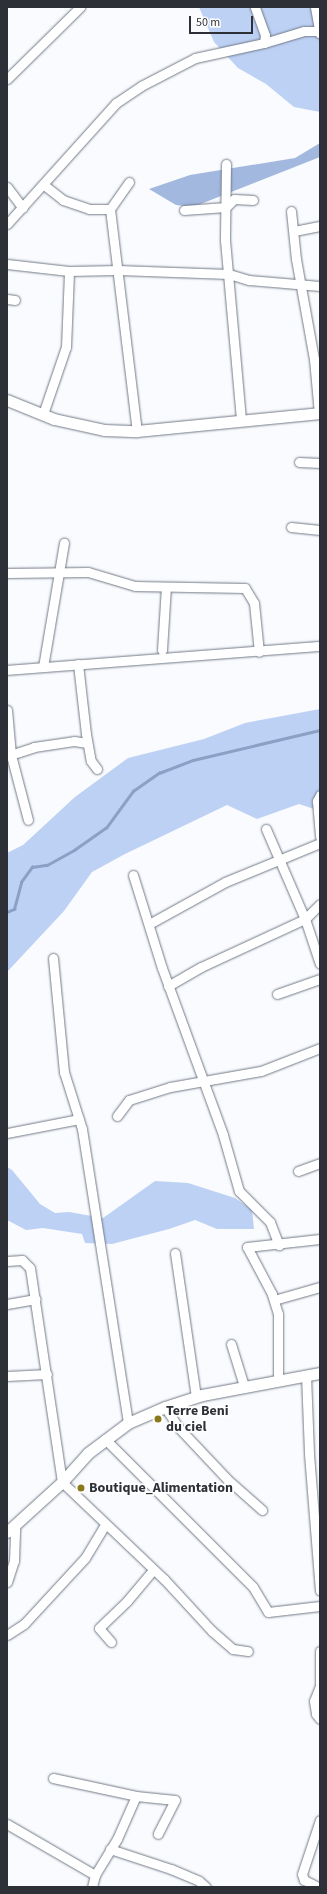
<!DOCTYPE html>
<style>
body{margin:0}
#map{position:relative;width:327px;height:1894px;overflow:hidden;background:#f9fbfe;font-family:"Source Sans 3",sans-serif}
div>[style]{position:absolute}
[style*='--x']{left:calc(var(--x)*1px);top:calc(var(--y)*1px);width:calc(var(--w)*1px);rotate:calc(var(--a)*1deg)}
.green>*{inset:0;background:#bdd1f5}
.forest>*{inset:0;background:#a3b8df}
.stream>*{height:2.5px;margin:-1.25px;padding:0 1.25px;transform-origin:1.25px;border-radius:1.25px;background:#8ca0c6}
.roads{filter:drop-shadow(0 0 1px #717986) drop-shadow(0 0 1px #717986)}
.minor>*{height:9px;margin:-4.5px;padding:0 4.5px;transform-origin:4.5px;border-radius:4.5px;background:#fff}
.tertiary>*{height:11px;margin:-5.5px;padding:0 5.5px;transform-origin:5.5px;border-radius:5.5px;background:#fff}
.dots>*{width:11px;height:11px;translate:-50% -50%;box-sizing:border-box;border:2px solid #fff;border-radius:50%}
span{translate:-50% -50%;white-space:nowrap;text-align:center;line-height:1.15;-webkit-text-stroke:3.5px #fff;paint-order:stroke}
.poi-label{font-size:14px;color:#2d3036;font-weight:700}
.left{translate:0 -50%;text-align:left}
.frame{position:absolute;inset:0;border:8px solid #2d3036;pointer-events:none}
.scale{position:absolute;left:189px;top:16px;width:64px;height:18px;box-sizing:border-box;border:2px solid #2d3036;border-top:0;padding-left:5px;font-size:12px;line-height:14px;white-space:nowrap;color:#2d3036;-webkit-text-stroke:3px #fff;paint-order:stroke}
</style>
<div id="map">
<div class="green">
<i style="clip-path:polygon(199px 7px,320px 7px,320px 112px,294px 107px,266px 84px,238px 68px,214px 42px)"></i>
<i style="clip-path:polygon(320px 709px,320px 811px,299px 804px,257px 819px,227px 805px,125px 854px,92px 872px,64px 911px,7px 972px,7px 853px,23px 845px,75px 797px,128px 758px,204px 739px,245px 723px)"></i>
<i style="clip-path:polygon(7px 1167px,12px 1170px,40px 1204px,55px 1213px,69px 1212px,103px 1218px,155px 1181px,188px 1183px,235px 1198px,252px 1210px,254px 1229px,217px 1229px,195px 1220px,169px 1229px,112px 1244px,85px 1243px,82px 1234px,43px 1228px,26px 1230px,7px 1220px)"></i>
</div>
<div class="forest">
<i style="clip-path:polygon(320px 143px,320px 157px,193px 207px,176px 205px,149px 189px,190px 175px,295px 158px)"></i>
</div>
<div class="stream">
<i style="--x:7;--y:912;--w:8;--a:-23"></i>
<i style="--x:14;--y:909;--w:28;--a:-75"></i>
<i style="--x:21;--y:882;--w:19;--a:-54"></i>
<i style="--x:32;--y:867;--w:15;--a:-8"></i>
<i style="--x:47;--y:865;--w:31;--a:-29"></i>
<i style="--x:74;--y:850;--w:39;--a:-35"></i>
<i style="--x:106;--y:828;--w:46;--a:-53.9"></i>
<i style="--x:133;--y:791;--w:32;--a:-35"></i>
<i style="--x:159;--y:773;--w:36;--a:-21"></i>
<i style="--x:193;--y:760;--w:130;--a:-13.3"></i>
</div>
<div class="roads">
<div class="minor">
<i style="--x:315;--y:7;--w:27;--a:80"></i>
<i style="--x:264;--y:43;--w:42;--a:-16.7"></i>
<i style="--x:304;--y:31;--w:15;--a:0"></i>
<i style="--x:7;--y:79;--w:103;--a:-44.6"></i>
<i style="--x:226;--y:164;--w:76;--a:90.8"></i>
<i style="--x:225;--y:240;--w:181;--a:84.9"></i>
<i style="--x:129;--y:182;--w:33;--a:125"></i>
<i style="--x:110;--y:209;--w:224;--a:83.1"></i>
<i style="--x:44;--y:185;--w:24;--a:38"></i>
<i style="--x:63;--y:200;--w:28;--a:19"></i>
<i style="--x:89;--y:209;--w:21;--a:0"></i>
<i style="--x:7;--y:187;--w:26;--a:53"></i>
<i style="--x:184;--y:210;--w:42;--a:-4.1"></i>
<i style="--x:226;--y:207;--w:11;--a:-45"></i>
<i style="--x:234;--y:199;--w:19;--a:3"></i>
<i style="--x:291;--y:211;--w:48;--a:84.1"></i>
<i style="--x:296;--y:259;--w:102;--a:79.8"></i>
<i style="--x:314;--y:359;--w:55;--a:84.8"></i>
<i style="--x:7;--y:224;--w:163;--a:-48"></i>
<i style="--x:116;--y:103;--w:30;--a:-34"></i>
<i style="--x:141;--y:86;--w:61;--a:-27.4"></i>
<i style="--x:195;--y:58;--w:71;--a:-12.3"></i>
<i style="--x:264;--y:43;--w:8;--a:-83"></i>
<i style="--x:265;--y:35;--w:30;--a:-110"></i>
<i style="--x:294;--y:231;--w:26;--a:-11"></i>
<i style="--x:7;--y:264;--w:62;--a:6.4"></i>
<i style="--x:69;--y:271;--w:49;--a:-1.2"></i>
<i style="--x:118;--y:270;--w:111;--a:2.1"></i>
<i style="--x:229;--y:274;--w:21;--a:17"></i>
<i style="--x:249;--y:280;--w:71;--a:4.8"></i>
<i style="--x:7;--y:299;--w:8;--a:7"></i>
<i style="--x:43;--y:414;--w:71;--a:-71.1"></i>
<i style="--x:66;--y:347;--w:76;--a:-87.7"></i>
<i style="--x:299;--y:462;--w:21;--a:3"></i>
<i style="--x:291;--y:527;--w:29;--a:6"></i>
<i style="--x:7;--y:573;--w:81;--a:-0.7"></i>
<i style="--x:88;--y:572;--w:49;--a:16.6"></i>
<i style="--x:135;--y:586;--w:110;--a:1"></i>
<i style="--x:245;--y:588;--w:17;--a:59"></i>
<i style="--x:254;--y:603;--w:49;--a:84.2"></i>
<i style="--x:162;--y:650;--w:63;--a:-86.4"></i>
<i style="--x:78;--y:664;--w:70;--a:83.5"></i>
<i style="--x:86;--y:734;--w:27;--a:80"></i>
<i style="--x:91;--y:761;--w:10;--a:53"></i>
<i style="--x:43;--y:667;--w:126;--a:-80.4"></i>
<i style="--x:7;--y:670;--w:314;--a:-4.4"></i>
<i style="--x:7;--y:710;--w:45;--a:84.9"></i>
<i style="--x:11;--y:755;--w:67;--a:75.3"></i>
<i style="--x:7;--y:756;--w:28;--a:-18"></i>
<i style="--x:34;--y:747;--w:40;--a:-8.5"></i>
<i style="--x:74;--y:741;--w:13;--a:9"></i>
<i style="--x:320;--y:795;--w:7;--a:117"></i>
<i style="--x:317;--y:801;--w:36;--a:85"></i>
<i style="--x:266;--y:829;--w:98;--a:66.6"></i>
<i style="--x:305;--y:919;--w:47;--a:71.6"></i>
<i style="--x:133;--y:875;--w:97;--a:72.7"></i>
<i style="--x:162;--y:968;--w:178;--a:69.9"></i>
<i style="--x:223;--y:1135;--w:58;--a:74.1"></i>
<i style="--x:239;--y:1191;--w:44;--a:45"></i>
<i style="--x:270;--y:1222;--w:25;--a:69"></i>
<i style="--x:149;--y:924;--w:87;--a:-28.9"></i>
<i style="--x:225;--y:882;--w:103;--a:-22.3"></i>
<i style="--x:53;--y:958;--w:115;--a:84.5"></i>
<i style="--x:64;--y:1072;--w:60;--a:72.5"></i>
<i style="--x:82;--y:1129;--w:298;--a:81.1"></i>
<i style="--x:168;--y:986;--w:38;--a:-30"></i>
<i style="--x:201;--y:967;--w:115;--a:-24.8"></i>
<i style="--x:305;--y:919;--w:21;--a:-45"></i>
<i style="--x:277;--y:994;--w:46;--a:-19.2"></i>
<i style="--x:117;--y:1116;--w:20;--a:-53"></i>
<i style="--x:129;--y:1100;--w:43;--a:-17.6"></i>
<i style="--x:170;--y:1087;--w:92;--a:-10"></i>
<i style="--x:261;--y:1071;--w:63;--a:-21.3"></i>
<i style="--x:7;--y:1133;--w:73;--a:-11"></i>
<i style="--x:298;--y:1171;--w:23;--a:-20"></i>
<i style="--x:175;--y:1253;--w:146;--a:81.7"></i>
<i style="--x:7;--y:1261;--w:15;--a:-4"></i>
<i style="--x:22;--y:1260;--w:11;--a:45"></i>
<i style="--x:30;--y:1268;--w:216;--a:81.5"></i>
<i style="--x:62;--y:1482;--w:141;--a:43.6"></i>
<i style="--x:164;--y:1579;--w:71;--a:47.3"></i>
<i style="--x:212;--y:1631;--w:28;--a:41"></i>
<i style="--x:233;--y:1649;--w:15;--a:8"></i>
<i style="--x:274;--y:1300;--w:48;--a:-15.8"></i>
<i style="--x:7;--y:1304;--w:29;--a:-10"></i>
<i style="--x:231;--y:1344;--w:44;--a:72.8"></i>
<i style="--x:306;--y:1375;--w:79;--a:87.8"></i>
<i style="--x:309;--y:1454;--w:137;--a:85.4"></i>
<i style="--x:7;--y:1376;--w:40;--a:-2.9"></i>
<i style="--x:278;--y:1379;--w:65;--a:-90"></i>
<i style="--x:278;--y:1314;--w:21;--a:-107"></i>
<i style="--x:272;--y:1294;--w:53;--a:-118"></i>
<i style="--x:247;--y:1247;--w:73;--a:-6.3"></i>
<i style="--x:165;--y:1407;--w:24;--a:57"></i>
<i style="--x:178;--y:1427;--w:71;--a:46.7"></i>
<i style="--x:227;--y:1479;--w:47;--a:41.5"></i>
<i style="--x:105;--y:1439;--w:209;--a:45"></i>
<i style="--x:253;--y:1587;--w:29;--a:59"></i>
<i style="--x:268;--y:1612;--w:52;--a:-6.6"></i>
<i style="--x:7;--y:1582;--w:22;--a:-72"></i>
<i style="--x:14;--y:1561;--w:36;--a:-88"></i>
<i style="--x:7;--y:1635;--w:20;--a:-33"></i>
<i style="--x:24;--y:1624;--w:90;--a:-47.3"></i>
<i style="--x:85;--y:1558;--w:39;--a:-59"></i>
<i style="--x:111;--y:1642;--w:18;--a:-131"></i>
<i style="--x:99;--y:1628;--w:39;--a:-44"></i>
<i style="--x:127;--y:1601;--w:40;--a:-50"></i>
<i style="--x:320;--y:1651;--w:35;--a:90"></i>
<i style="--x:320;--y:1686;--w:16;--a:112"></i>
<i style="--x:314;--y:1701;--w:13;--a:81"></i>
<i style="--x:316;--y:1714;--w:6;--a:51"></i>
<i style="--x:53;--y:1778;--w:85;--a:12.2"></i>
<i style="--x:7;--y:1824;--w:102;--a:30.1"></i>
<i style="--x:110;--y:1849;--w:64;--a:18.2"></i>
<i style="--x:171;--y:1869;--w:30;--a:23"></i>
<i style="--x:199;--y:1881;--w:9;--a:41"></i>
<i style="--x:92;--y:1887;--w:12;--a:-76"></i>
<i style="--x:95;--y:1875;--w:42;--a:-58.6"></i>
<i style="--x:117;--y:1839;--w:47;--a:-66.2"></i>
<i style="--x:136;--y:1796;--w:39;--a:6"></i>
<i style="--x:175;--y:1800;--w:38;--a:117"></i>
<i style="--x:318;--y:1887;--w:16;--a:-153"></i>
<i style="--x:304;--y:1880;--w:6;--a:-108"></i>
<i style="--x:302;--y:1874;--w:57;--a:-71.6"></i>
</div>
<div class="tertiary">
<i style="--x:7;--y:400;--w:51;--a:22"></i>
<i style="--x:54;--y:419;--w:51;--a:12.4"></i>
<i style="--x:104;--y:430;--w:33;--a:2"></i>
<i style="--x:137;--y:431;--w:184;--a:-5.6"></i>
<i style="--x:7;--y:1532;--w:74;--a:-42.3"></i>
<i style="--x:62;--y:1482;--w:39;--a:-48"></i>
<i style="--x:88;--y:1453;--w:50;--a:-36.9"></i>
<i style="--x:128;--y:1423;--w:40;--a:-23.4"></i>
<i style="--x:165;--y:1407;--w:39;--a:-18"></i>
<i style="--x:202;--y:1395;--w:120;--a:-10.6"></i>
</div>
</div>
<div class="dots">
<i style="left:158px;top:1419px;background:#8a781d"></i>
<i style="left:81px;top:1488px;background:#8a781d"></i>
</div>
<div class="poi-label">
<span class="left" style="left:166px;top:1419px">Terre Beni<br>du ciel</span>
<span class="left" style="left:89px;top:1488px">Boutique_Alimentation</span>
</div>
<div class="frame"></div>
<div class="scale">50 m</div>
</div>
